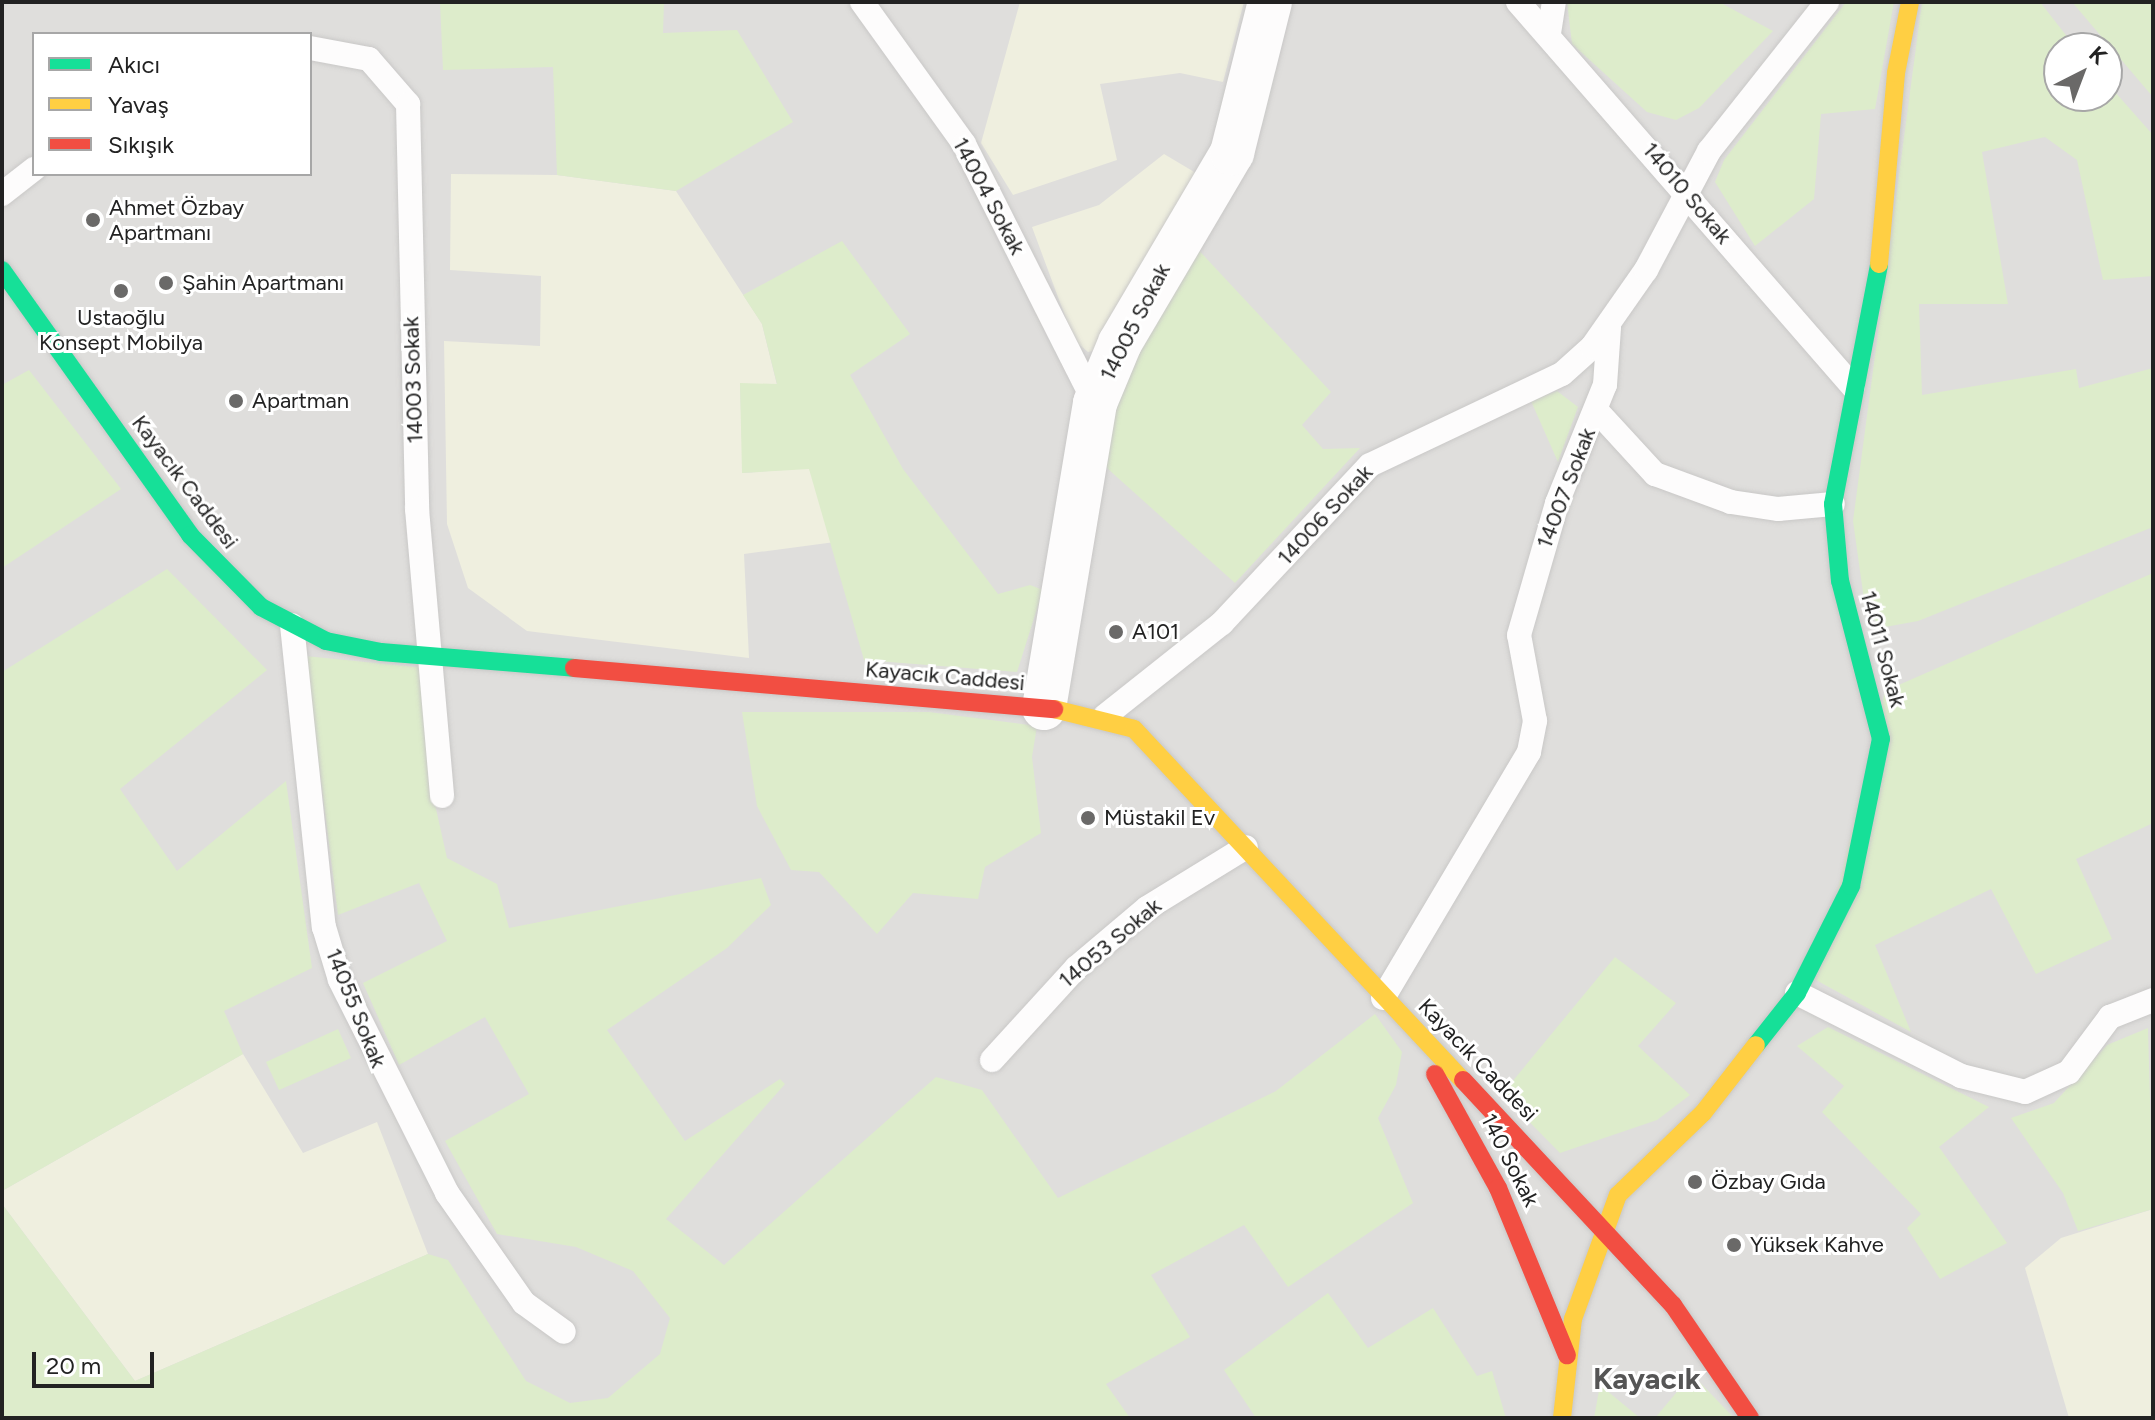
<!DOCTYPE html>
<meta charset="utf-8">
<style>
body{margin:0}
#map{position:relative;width:2155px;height:1420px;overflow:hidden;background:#f0eeeb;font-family:Figtree,sans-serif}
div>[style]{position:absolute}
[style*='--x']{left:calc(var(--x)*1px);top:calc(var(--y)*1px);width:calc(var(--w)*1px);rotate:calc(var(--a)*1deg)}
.residential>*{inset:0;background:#dfdedc}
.farmland>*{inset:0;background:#efefdf}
.grass>*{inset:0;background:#ddeccb}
.roads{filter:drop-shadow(0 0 2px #c9c8c7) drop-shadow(0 0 2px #c9c8c7)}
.lane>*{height:24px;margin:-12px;padding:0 12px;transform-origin:12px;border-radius:12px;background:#fdfcfc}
.street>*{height:44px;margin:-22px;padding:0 22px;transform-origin:22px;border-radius:22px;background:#fdfcfc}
.fast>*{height:18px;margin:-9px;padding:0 9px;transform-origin:9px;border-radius:9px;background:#16e098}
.slow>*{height:18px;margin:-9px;padding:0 9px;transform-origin:9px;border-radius:9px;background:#ffcf43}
.jam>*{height:18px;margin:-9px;padding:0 9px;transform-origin:9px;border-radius:9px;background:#f24e42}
.dots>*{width:22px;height:22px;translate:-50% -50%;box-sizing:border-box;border:4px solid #fff;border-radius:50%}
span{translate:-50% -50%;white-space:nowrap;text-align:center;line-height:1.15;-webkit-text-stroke:6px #fff;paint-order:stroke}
.street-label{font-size:22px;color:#222}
.poi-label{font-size:22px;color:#222}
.left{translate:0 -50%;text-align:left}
.district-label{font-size:30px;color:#555;font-weight:700}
.frame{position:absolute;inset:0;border:4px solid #222;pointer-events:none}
.legend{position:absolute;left:32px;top:32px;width:280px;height:144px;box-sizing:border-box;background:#fff;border:2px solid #a7a7a7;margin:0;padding:10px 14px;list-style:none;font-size:24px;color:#222}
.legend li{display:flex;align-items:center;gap:16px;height:40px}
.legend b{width:40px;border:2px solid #a7a7a7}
.north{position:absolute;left:2043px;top:32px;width:80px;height:80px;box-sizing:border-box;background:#fff;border:2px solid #a7a7a7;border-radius:50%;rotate:42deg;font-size:22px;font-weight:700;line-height:32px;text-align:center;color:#222}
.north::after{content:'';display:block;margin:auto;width:28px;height:36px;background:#6a6968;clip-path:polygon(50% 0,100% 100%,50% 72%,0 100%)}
.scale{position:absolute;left:32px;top:1352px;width:122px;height:36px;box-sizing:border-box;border:4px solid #222;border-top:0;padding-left:10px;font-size:24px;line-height:28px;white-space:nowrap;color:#222;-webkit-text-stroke:6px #fff;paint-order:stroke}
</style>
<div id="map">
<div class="residential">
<i style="clip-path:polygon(evenodd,2px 2px,2153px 2px,2153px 1418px,2px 1418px,2px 2px,34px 34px,310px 34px,310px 174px,34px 174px,34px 34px,2px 2px,2059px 48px,2107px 48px,2107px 96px,2059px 96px,2059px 48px)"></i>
</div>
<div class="farmland">
<i style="clip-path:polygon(1020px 2px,1244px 2px,1223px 82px,1180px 73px,1100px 84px,1117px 160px,1013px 195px,981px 143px)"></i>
<i style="clip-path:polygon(1164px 154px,1201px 176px,1102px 349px,1088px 352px,1074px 340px,1032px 227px,1099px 205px)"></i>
<i style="clip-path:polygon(451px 174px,557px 175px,676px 191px,762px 324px,777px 385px,740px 384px,743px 473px,809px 468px,835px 542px,744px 554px,749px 658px,527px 631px,468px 588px,447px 524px,444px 341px,540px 346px,541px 276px,450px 270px)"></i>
<i style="clip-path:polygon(243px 1054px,303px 1153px,377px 1122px,428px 1254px,135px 1381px,2px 1204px,2px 1191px)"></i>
<i style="clip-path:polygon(2153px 1209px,2153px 1418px,2069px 1418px,2025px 1268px,2061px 1238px)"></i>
</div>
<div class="grass">
<i style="clip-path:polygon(440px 2px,664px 2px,663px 33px,737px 30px,793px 122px,676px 191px,557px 175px,553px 67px,443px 70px)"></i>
<i style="clip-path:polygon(1567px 2px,1719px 2px,1773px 31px,1699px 108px,1676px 120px,1647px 112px,1572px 44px)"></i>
<i style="clip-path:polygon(1846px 2px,1894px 2px,1875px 109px,1821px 114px,1814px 199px,1755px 246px,1715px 182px,1724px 160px)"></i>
<i style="clip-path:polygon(1922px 2px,2040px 2px,2076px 48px,2059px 48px,2059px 96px,2107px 96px,2107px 83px,2153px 135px,2153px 276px,2103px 280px,2077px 160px,2045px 137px,1982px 152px,2008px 304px,1919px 304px,1922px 395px,2076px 369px,2079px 388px,2153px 368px,2153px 527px,1918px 621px,1885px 627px,1866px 614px,1853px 521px)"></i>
<i style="clip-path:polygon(2072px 2px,2153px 2px,2153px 97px)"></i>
<i style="clip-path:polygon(842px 241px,910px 334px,850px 375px,903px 469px,998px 594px,1030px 585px,1043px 590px,1017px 672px,864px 660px,809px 469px,742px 473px,740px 383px,777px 384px,762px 324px,743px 295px)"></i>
<i style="clip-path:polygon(1192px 243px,1331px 392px,1302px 425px,1323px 449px,1360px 448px,1235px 583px,1098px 460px,1109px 395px)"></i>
<i style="clip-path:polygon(29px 370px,121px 489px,2px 568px,2px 385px)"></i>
<i style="clip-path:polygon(1557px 391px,1578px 407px,1558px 462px,1531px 401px)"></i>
<i style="clip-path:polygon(167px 569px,267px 670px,120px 789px,177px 871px,286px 781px,312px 968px,224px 1011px,243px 1054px,2px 1191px,2px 672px)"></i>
<i style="clip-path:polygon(2153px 573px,2153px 823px,2076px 859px,2112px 939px,2036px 974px,1991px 889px,1875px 945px,1911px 1032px,1816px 980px,1885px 691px)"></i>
<i style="clip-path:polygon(305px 656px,426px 668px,434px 800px,447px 858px,497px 884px,509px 928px,761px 878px,771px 905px,727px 948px,607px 1030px,685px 1141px,780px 1079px,785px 1084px,666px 1219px,724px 1265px,936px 1077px,982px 1090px,1058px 1198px,1276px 1091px,1375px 1014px,1402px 1052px,1396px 1085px,1378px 1118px,1413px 1203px,1288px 1287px,1244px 1225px,1151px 1275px,1190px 1337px,1106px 1384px,1130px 1418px,2px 1418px,2px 1204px,135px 1381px,428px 1254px,448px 1260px,526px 1381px,570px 1403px,608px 1398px,660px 1354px,670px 1318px,633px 1271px,576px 1247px,497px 1234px,445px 1141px,529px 1094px,485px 1017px,399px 1065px,363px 983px,447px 941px,419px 883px,338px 915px)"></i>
<i style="clip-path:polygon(742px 712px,929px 712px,1037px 726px,1032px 757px,1041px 833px,985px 867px,978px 899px,913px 893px,877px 934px,819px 872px,791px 870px,757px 806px)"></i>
<i style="clip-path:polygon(1615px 957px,1676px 1003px,1638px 1046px,1690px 1095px,1657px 1120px,1560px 1153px,1502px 1094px)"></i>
<i style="clip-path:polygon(1828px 1027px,1989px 1107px,1939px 1147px,2007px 1243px,1940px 1279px,1907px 1228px,1921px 1214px,1822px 1112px,1844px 1086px,1797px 1046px)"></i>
<i style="clip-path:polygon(2148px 1028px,2153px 1209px,2078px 1231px,2063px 1193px,2011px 1118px,2054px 1103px,2107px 1045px)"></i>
<i style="clip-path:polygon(338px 1029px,351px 1058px,279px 1090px,266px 1062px)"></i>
<i style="clip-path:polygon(1328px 1293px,1368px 1348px,1433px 1308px,1477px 1376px,1492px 1371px,1506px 1418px,1256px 1418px,1224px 1370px)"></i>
<i style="clip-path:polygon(1692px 1374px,1734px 1418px,1655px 1418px)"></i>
<i style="clip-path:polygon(1600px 1385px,1640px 1418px,1594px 1418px)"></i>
</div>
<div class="roads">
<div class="lane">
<i style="--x:862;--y:2;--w:175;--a:54.3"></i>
<i style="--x:964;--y:144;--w:290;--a:63.2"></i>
<i style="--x:1518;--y:2;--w:510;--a:48.97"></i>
<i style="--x:1549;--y:33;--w:31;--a:-81"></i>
<i style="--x:310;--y:48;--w:60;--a:10.6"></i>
<i style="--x:369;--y:59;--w:60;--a:49.1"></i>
<i style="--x:408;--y:104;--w:405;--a:88.7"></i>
<i style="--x:417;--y:509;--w:288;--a:85"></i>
<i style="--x:2;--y:194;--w:41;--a:-38"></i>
<i style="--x:1597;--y:411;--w:86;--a:47.4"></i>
<i style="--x:1655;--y:474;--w:81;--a:20.2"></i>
<i style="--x:1731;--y:502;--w:48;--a:8.5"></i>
<i style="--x:1778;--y:509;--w:55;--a:-5.2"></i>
<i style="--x:292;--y:625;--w:304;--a:84"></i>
<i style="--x:324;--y:927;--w:55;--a:73.2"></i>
<i style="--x:340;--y:980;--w:238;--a:63.3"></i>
<i style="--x:447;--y:1193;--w:134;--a:55"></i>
<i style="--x:524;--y:1303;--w:49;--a:35.9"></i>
<i style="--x:1105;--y:716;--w:149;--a:-38.5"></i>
<i style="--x:1222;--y:623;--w:216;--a:-46.9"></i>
<i style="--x:1370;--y:465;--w:212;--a:-25.4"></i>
<i style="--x:1562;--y:374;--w:40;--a:-42"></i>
<i style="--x:1592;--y:347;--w:94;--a:-55"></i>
<i style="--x:1646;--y:270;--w:135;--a:-62.1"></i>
<i style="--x:1709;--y:151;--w:190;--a:-51.6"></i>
<i style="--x:1797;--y:993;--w:184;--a:26.8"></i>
<i style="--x:1961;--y:1076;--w:66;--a:14"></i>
<i style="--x:2025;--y:1092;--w:48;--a:-24.4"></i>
<i style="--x:2069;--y:1072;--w:69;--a:-53.3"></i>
<i style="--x:2110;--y:1017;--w:46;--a:-21.6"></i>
<i style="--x:1383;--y:998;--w:286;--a:-59.3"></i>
<i style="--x:1529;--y:752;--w:32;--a:-79"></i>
<i style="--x:1535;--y:721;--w:87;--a:-100.5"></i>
<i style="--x:1519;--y:635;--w:137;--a:-73.9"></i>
<i style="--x:1557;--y:503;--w:127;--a:-67.9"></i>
<i style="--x:1605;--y:385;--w:57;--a:-86"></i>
<i style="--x:992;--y:1060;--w:125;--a:-47.6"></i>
<i style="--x:1076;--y:968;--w:93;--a:-40.2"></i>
<i style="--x:1147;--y:908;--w:116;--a:-31.6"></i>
</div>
<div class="street">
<i style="--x:1044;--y:708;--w:309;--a:-80.5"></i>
<i style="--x:1095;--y:403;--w:65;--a:-67.4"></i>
<i style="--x:1120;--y:343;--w:221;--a:-59.5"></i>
<i style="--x:1232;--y:153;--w:156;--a:-75.9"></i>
</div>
<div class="fast">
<i style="--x:2;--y:270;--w:325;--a:54.6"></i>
<i style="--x:190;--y:535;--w:101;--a:45.4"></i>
<i style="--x:261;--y:607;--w:73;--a:27.6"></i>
<i style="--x:326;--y:641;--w:56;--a:11.3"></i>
<i style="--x:381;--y:652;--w:194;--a:4.7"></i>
<i style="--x:1756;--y:1045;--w:66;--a:-51.7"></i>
<i style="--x:1797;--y:993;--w:120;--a:-63.2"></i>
<i style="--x:1851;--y:886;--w:150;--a:-78.5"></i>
<i style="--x:1881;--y:739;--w:163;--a:-104.5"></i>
<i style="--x:1840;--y:581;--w:77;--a:-95.2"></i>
<i style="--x:1833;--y:504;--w:244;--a:-79.1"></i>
</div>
<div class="slow">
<i style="--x:1879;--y:264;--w:192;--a:-84.9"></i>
<i style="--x:1896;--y:73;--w:72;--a:-78.8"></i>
<i style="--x:1054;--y:709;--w:82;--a:14"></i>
<i style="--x:1134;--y:729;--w:481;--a:46.9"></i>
<i style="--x:1562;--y:1418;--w:100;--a:-83.7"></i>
<i style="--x:1573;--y:1319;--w:132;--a:-70.1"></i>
<i style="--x:1618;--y:1195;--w:118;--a:-44"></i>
<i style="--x:1703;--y:1113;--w:86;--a:-52.1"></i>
</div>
<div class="jam">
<i style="--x:574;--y:668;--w:482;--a:4.9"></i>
<i style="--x:1435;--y:1074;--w:130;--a:61.1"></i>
<i style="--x:1498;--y:1188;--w:181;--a:67.6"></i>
<i style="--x:1463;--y:1080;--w:308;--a:47"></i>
<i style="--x:1673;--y:1305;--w:137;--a:55.7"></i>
</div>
</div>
<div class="dots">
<i style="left:93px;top:220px;background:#6a6968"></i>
<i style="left:166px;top:283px;background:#6a6968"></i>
<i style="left:121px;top:291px;background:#6a6968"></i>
<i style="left:236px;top:401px;background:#6a6968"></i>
<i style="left:1116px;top:632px;background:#6a6968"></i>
<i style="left:1088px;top:818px;background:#6a6968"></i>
<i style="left:1695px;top:1182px;background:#6a6968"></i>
<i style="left:1734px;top:1245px;background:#6a6968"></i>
</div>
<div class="street-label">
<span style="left:1687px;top:193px;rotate:50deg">14010 Sokak</span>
<span style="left:989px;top:196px;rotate:62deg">14004 Sokak</span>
<span style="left:1135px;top:322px;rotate:-63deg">14005 Sokak</span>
<span style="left:413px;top:380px;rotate:-92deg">14003 Sokak</span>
<span style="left:185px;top:482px;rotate:53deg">Kayacık Caddesi</span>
<span style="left:1566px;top:488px;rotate:-69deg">14007 Sokak</span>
<span style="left:1325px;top:515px;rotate:-47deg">14006 Sokak</span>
<span style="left:1883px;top:649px;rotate:75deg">14011 Sokak</span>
<span style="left:945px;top:676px;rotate:5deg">Kayacık Caddesi</span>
<span style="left:1110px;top:943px;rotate:-40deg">14053 Sokak</span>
<span style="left:356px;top:1008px;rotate:68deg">14055 Sokak</span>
<span style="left:1478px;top:1060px;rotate:46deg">Kayacık Caddesi</span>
<span style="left:1510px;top:1160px;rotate:63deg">140 Sokak</span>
</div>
<div class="poi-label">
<span class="left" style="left:109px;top:220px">Ahmet Özbay<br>Apartmanı</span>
<span class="left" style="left:182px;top:283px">Şahin Apartmanı</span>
<span style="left:121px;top:330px">Ustaoğlu<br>Konsept Mobilya</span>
<span class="left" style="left:252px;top:401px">Apartman</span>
<span class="left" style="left:1132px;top:632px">A101</span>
<span class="left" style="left:1104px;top:818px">Müstakil Ev</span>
<span class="left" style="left:1711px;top:1182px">Özbay Gıda</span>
<span class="left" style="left:1750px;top:1245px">Yüksek Kahve</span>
</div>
<div class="district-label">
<span style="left:1647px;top:1379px">Kayacık</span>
</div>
<div class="frame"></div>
<ul class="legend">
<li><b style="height:10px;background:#16e098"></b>Akıcı</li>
<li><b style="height:10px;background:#ffcf43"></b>Yavaş</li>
<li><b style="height:10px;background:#f24e42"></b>Sıkışık</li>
</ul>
<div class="north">K</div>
<div class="scale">20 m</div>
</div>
